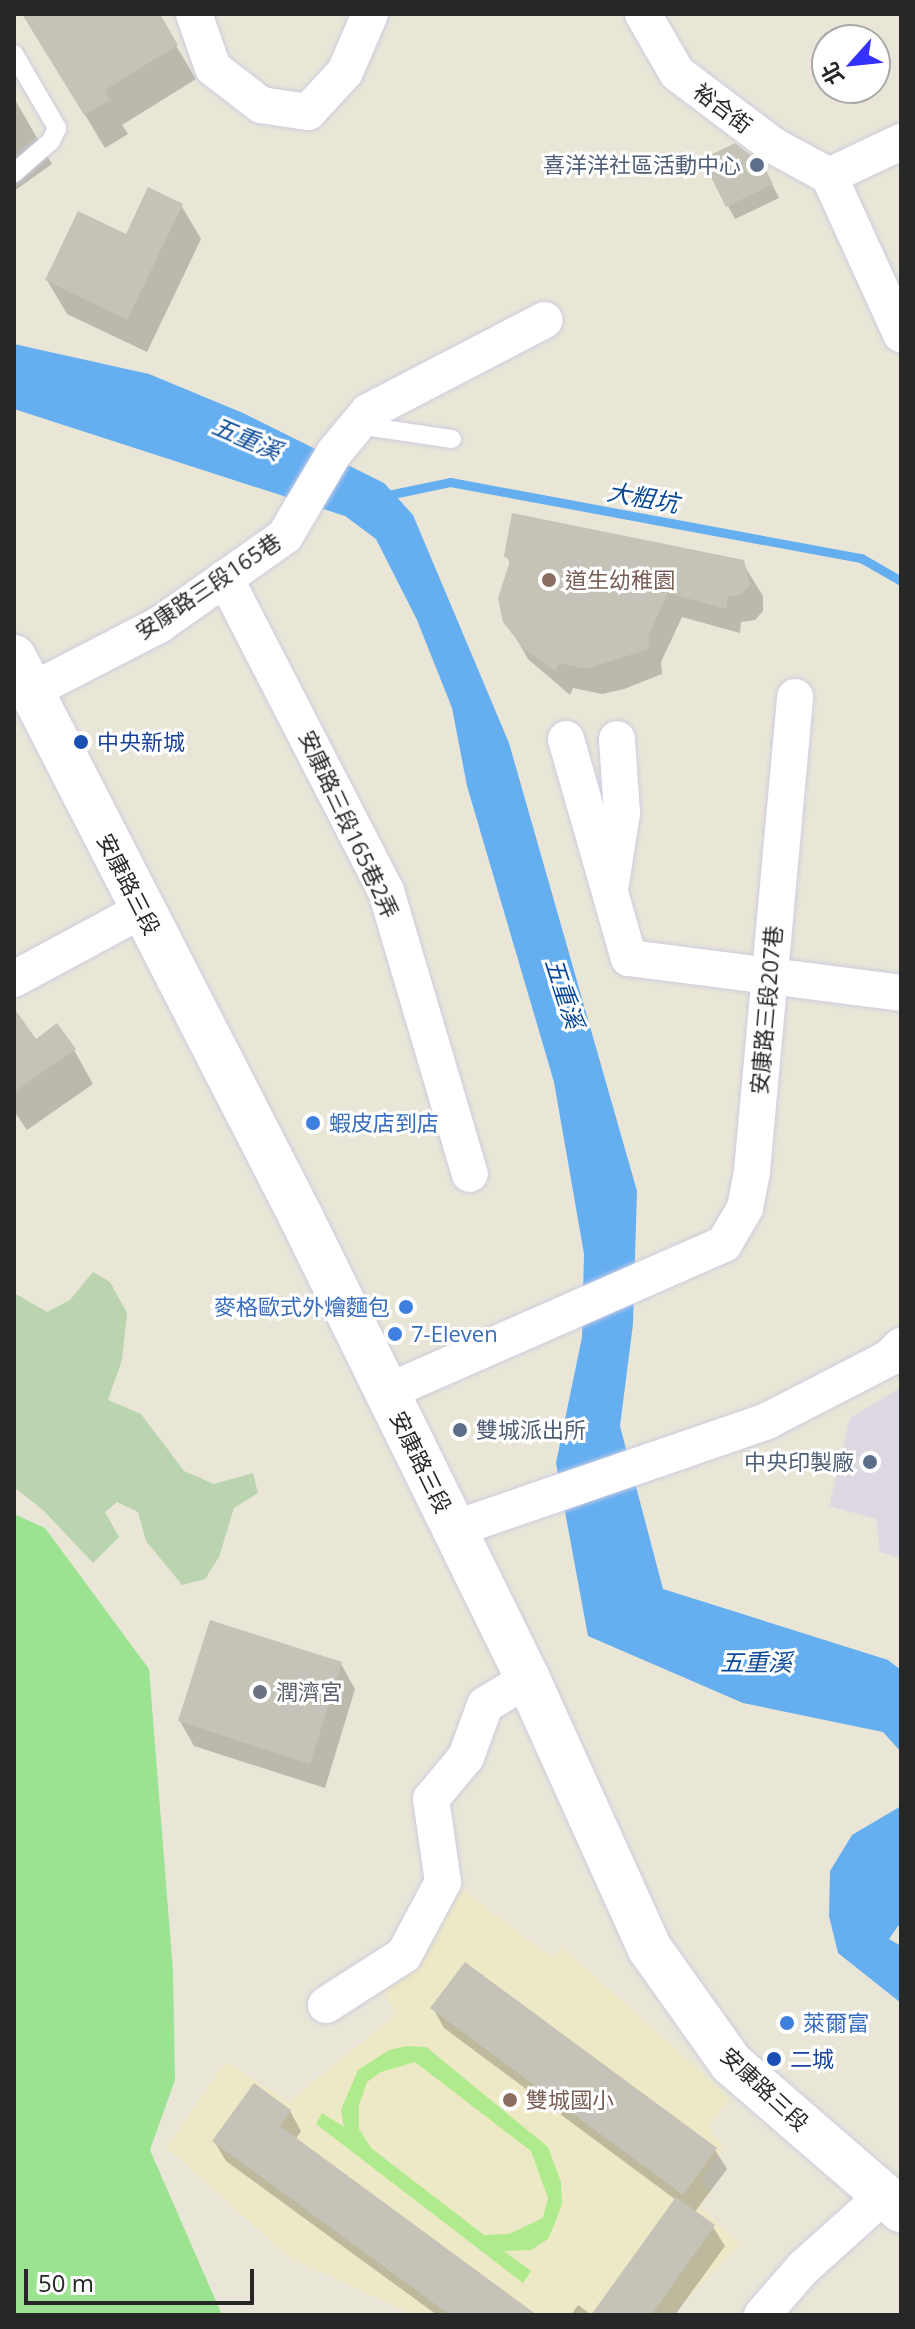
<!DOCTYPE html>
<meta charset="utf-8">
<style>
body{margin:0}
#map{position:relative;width:915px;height:2329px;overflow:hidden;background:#eae6d7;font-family:"Open Sans","Noto Sans TC",sans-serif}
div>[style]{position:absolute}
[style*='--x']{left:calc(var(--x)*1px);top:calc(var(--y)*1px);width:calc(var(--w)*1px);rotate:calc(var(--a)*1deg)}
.industrial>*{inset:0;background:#ddd8e2}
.education>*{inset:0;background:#ede8c5}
.green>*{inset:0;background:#9ce391}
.cemetery>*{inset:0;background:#b9d4ae}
.pitch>*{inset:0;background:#afeb8c}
.water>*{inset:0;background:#65aff1}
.shadow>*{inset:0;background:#0003}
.stream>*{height:9px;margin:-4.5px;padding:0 4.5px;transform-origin:4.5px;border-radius:4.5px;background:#65aff1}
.building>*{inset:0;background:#c5c2b7}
.roads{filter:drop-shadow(0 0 2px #cdcce1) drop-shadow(0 0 2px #cdcce1)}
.service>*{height:18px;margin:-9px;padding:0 9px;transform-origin:9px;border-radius:9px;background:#fff}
.minor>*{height:36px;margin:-18px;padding:0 18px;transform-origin:18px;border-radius:18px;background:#fff}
.secondary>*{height:44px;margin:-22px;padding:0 22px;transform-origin:22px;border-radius:22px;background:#fff}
.dots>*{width:22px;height:22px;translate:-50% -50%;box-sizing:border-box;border:4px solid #fff;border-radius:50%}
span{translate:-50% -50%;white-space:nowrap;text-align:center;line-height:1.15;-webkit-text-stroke:6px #fff;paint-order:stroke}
.street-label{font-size:22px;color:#272727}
.service-label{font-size:22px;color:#4e5e75}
.right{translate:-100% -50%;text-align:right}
.left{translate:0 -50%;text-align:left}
.education-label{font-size:22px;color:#785e54}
.transit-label{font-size:22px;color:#164399}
.shop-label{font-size:22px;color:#366cbe}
.worship-label{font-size:22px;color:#5b616d}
.water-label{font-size:24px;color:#094998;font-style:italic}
.frame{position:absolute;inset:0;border:16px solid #272727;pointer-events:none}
.north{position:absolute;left:811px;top:24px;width:80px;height:80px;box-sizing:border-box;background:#fff;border:2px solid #a9a9a9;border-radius:50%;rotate:243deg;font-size:22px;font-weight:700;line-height:32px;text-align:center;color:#272727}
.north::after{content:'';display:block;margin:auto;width:28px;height:36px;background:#3430fe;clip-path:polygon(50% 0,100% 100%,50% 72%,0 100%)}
.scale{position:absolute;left:24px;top:2269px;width:230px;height:36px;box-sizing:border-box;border:4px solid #272727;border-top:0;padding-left:10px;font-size:24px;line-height:28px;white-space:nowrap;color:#272727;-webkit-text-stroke:6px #fff;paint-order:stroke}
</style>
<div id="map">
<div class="industrial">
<i style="clip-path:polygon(901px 1387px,901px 1558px,880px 1552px,876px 1519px,829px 1506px,850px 1418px)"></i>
</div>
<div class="education">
<i style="clip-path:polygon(453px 1883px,551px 1957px,562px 1947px,730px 2098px,708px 2127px,724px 2147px,700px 2179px,711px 2192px,700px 2207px,740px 2245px,671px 2315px,414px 2315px,289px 2257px,166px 2147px,226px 2062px,289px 2102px,396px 2014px,380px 1982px)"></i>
</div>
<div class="green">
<i style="clip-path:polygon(14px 1514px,45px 1528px,149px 1669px,173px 1971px,175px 2080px,150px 2150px,222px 2315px,14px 2315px)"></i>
</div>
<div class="cemetery">
<i style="clip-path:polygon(93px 1272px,110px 1282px,127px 1313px,122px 1360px,108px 1400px,141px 1414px,184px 1471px,214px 1484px,253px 1473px,258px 1493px,234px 1508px,219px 1557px,205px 1579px,182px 1585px,146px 1541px,138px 1512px,117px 1502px,105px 1512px,119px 1537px,93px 1563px,44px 1511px,14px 1487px,14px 1293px,47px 1312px,70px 1300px)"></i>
</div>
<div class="pitch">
<i style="clip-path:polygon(evenodd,407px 2046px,426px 2047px,548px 2147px,561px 2182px,562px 2204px,555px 2223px,548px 2239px,531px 2250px,504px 2251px,531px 2271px,523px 2283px,316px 2124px,322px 2113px,344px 2127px,341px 2110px,358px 2070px,389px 2050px,407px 2046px,415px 2062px,531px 2151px,548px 2198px,543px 2218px,509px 2234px,484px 2235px,371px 2148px,359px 2129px,359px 2105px,367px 2082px,381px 2072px,415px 2062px)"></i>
</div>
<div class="water">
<i style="clip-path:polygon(14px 344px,149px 374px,243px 413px,384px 483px,413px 515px,509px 743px,637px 1191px,633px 1324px,620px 1426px,663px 1589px,888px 1660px,901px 1670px,901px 1752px,883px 1732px,743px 1703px,588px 1636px,556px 1463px,582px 1337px,584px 1254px,554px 1082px,467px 786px,452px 708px,417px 620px,376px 539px,345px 516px,14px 409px)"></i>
<i style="clip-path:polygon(901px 1806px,901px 1922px,889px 1939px,901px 1946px,901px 2003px,838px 1953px,829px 1916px,830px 1871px,852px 1835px)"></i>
</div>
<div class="shadow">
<i style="clip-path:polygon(24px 14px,157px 14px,196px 79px,122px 125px,128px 134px,105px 148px)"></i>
<i style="clip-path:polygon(14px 98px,52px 164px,14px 191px)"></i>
<i style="clip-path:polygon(770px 180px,779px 198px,735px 219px,728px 206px)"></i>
<i style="clip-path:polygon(181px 205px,201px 239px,147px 352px,67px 314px,47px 280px)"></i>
<i style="clip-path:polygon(506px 556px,742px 562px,763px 596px,763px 611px,755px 620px,741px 622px,740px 633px,682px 617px,661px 662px,662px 674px,624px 689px,602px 694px,573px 688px,570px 695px,528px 659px,513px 633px,511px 565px)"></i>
<i style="clip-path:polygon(14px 1017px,35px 1041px,74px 1050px,93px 1084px,27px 1130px,14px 1111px)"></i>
<i style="clip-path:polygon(341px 1664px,355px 1689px,325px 1788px,194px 1746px,180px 1721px)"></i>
<i style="clip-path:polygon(433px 2008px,715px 2150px,727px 2169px,694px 2213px,713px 2227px,725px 2246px,675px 2315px,593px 2315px,676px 2200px,444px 2028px)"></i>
<i style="clip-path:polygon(290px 2111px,301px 2131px,295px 2140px,534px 2315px,437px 2315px,226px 2161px,214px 2141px)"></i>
<i style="clip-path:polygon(578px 2305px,592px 2315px,571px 2315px)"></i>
</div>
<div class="stream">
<i style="--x:383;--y:496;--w:68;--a:-11.8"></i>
<i style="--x:450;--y:482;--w:418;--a:10.5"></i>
<i style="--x:861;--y:558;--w:46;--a:29.9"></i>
</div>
<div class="building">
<i style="clip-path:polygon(22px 14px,160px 14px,178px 45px,105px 90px,110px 100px,84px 115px)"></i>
<i style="clip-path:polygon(735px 143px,763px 164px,773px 184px,726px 207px,702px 159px)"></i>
<i style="clip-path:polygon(148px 187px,183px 204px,127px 320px,45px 280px,78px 211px,126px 234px)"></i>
<i style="clip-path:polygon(512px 513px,744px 560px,750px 585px,741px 595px,728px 597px,726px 609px,668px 593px,648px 636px,649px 649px,586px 669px,559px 663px,555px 671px,524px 649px,503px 622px,498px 598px,510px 561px,504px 556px)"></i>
<i style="clip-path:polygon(14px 1008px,36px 1039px,57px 1023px,76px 1049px,14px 1092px)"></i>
<i style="clip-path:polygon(210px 1620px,342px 1662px,310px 1764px,178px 1721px)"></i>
<i style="clip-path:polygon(465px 1962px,717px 2148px,683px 2195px,430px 2008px)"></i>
<i style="clip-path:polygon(254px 2083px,291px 2110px,280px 2126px,537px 2315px,450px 2315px,212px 2141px)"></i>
<i style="clip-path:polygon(676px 2197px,715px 2225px,651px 2315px,591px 2315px)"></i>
</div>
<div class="roads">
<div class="service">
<i style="--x:14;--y:54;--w:86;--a:59.8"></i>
<i style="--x:57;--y:128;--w:14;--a:115"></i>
<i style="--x:51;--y:141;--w:49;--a:139.1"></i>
<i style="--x:357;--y:425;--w:96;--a:8.4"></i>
</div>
<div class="minor">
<i style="--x:194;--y:14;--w:57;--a:70.6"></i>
<i style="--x:213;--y:68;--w:61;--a:37.6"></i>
<i style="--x:261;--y:105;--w:48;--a:8.5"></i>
<i style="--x:308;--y:112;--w:54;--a:-47.2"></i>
<i style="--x:345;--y:72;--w:63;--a:-66.7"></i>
<i style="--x:643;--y:14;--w:68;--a:60"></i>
<i style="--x:677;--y:73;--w:121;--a:37"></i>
<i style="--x:774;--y:146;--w:63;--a:28.6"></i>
<i style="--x:829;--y:176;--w:174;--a:65.5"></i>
<i style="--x:829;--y:176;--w:80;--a:-25.3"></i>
<i style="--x:225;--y:578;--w:352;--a:62.8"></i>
<i style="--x:386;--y:891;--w:295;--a:73.5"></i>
<i style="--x:31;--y:691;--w:144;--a:-27.3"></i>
<i style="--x:159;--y:625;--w:154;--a:-35.2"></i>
<i style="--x:285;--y:536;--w:96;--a:-59.4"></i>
<i style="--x:334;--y:453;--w:53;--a:-50.3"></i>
<i style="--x:368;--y:412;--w:199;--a:-27.5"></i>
<i style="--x:566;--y:739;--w:228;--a:74"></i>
<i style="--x:629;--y:958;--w:274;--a:7.3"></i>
<i style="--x:611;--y:883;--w:71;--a:-81.1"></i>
<i style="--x:622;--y:813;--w:74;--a:-93.9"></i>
<i style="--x:14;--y:979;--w:145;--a:-28.3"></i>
<i style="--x:387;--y:1392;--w:368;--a:-23.7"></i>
<i style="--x:724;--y:1244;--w:42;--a:-59.7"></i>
<i style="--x:745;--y:1208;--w:38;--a:-79"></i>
<i style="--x:752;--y:1171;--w:476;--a:-84.8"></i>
<i style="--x:454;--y:1529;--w:331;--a:-19"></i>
<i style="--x:767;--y:1421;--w:137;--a:-27.3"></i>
<i style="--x:889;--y:1358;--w:17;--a:-45"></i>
<i style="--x:326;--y:2005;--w:93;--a:-32.7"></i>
<i style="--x:404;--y:1955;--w:83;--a:-61.9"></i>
<i style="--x:443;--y:1882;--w:84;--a:-98.2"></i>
<i style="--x:431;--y:1799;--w:55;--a:-50.2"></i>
<i style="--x:466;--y:1757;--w:55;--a:-69.9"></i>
<i style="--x:485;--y:1705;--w:50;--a:-31.2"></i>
<i style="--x:762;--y:2315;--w:62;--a:-48.9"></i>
<i style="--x:803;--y:2268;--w:109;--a:-42"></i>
</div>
<div class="secondary">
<i style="--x:14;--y:657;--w:629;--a:62.86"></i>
<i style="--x:301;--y:1217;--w:515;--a:63.83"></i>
<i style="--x:528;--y:1679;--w:296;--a:65.7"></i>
<i style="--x:650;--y:1949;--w:140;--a:54.6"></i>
<i style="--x:731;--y:2063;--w:225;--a:40.9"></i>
</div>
</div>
<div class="dots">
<i style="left:757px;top:165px;background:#5c6f8a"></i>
<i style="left:549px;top:580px;background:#8d6e63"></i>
<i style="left:81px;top:742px;background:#1a4fb4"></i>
<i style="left:313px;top:1123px;background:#3f7fe0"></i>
<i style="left:406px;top:1307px;background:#3f7fe0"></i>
<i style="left:395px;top:1334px;background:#3f7fe0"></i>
<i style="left:460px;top:1430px;background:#5c6f8a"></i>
<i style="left:870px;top:1462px;background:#5c6f8a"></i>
<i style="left:260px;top:1692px;background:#6b7280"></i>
<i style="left:787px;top:2023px;background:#3f7fe0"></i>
<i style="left:774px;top:2059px;background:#1a4fb4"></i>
<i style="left:510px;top:2100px;background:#8d6e63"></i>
</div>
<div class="street-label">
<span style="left:723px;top:108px;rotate:37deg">裕合街</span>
<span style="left:208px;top:586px;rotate:-34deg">安康路三段165巷</span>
<span style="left:349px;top:824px;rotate:65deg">安康路三段165巷2弄</span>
<span style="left:129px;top:884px;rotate:63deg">安康路三段</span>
<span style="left:766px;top:1010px;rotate:-85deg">安康路三段207巷</span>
<span style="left:421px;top:1462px;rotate:64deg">安康路三段</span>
<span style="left:765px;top:2089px;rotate:43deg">安康路三段</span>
</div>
<div class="service-label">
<span class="right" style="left:741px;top:165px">喜洋洋社區活動中心</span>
<span class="left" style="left:476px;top:1430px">雙城派出所</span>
<span class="right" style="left:854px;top:1462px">中央印製廠</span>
</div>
<div class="education-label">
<span class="left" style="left:565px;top:580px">道生幼稚園</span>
<span class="left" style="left:526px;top:2100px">雙城國小</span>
</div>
<div class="transit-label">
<span class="left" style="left:97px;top:742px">中央新城</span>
<span class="left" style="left:790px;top:2059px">二城</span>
</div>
<div class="shop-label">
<span class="left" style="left:329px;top:1123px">蝦皮店到店</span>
<span class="right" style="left:390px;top:1307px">麥格歐式外燴麵包</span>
<span class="left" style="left:411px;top:1334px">7-Eleven</span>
<span class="left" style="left:803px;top:2023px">萊爾富</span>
</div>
<div class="worship-label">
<span class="left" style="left:276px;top:1692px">潤濟宮</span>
</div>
<div class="water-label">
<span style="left:247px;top:438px;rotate:23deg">五重溪</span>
<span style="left:643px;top:497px;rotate:10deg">大粗坑</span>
<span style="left:565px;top:993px;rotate:72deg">五重溪</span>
<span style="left:756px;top:1662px">五重溪</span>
</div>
<div class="frame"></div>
<div class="north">北</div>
<div class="scale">50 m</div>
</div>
